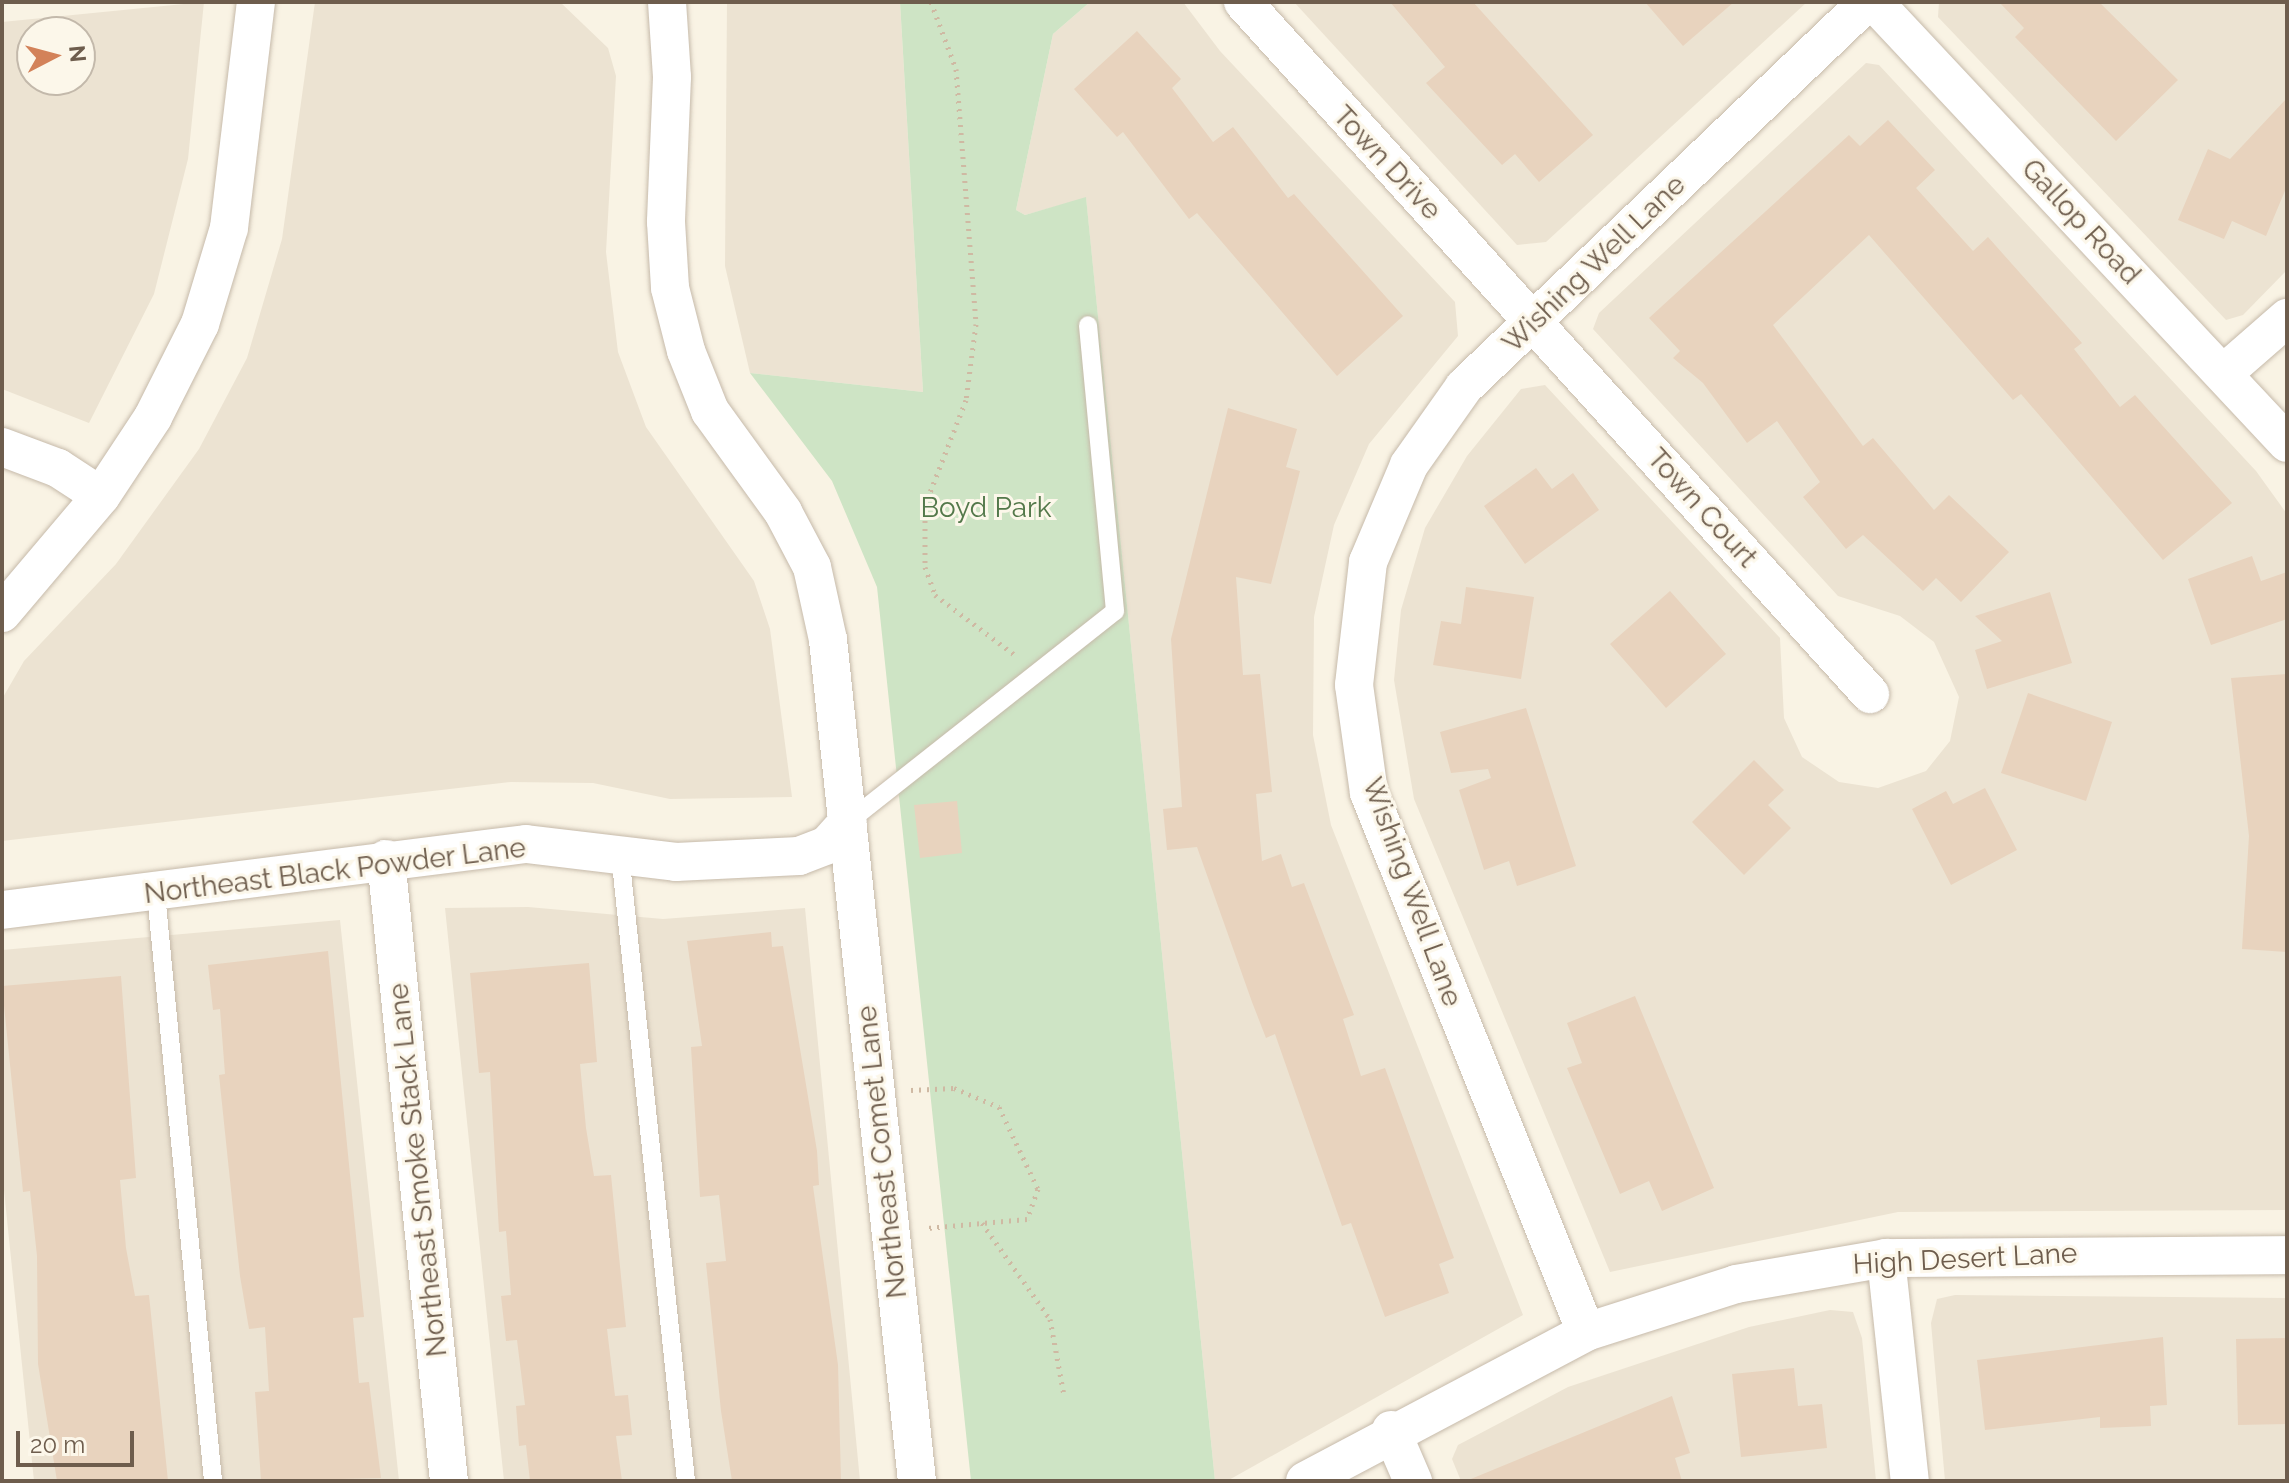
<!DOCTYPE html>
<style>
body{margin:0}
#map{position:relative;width:2289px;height:1483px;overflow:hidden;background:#f9f3e4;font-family:Raleway,sans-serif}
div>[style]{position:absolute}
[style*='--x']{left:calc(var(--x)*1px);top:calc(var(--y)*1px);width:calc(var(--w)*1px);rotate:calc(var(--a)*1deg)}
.residential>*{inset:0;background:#ece3d2}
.green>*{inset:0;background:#cee4c5}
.building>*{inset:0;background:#e8d3be}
.path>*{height:5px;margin-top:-2.5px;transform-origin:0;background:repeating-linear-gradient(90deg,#cfb9a3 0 2px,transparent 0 8px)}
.roads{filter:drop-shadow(0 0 2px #c6baaa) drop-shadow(0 0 2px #c6baaa)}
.lane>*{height:18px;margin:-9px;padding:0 9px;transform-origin:9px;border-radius:9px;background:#fff}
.street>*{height:38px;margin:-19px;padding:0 19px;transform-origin:19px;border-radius:19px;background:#fff}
span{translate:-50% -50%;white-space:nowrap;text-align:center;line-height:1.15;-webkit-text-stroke:6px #fcf7ea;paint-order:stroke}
.street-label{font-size:28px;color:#6e5d4d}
.park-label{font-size:28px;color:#53784a}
.frame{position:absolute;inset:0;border:4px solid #6e5d4d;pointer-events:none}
.north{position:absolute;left:16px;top:16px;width:80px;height:80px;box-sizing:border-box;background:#fcf7ea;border:2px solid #c3b9ab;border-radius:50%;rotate:84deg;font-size:22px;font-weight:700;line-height:32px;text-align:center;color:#6e5d4d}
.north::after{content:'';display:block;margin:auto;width:28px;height:36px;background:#d38259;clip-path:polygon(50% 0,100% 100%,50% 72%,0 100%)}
.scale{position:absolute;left:16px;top:1431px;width:118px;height:36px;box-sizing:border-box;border:4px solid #6e5d4d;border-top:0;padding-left:10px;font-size:24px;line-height:28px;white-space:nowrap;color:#6e5d4d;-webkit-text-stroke:6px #fcf7ea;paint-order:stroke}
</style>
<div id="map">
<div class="residential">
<i style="clip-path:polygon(evenodd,204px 2px,188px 159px,154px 294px,89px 423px,2px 389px,2px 22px,204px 2px,32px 32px,80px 32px,80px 80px,32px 80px,32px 32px)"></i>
<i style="clip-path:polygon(315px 2px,560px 2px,608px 48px,616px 76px,606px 252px,618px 352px,646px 427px,754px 581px,770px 629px,792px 797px,670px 799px,593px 783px,511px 782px,2px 841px,2px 699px,24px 661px,116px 564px,199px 449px,247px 358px,282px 239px)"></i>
<i style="clip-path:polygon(727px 2px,900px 2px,923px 392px,750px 373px,725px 266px)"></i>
<i style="clip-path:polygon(1090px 2px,1183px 2px,1220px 51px,1455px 302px,1458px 336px,1369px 444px,1334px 525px,1314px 617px,1313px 735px,1331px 825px,1523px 1315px,1227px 1481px,1215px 1481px,1086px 198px,1025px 215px,1016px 210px,1053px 34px)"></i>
<i style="clip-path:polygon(1294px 2px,1807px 2px,1546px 242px,1517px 245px)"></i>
<i style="clip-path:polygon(1939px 2px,2287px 2px,2287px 270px,2243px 315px,2226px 320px,1938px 17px)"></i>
<i style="clip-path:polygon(1866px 63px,1879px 65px,2256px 471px,2287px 514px,2287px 1210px,1898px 1212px,1610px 1272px,1414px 799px,1394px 680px,1401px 610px,1425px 528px,1467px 456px,1521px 389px,1545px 385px,1780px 638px,1784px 718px,1802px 757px,1839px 782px,1878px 788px,1926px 771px,1950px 741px,1959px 697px,1934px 642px,1900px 616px,1838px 596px,1593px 329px,1599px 313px)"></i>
<i style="clip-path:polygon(528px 907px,663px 919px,805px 908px,860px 1481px,504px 1481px,445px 908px)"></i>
<i style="clip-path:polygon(340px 920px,399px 1481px,34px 1481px,2px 1171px,2px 950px)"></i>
<i style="clip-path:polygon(1955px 1295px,2287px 1298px,2287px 1481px,1945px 1481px,1931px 1323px,1937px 1299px)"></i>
<i style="clip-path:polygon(1830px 1310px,1853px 1312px,1862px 1338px,1876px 1481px,1461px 1481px,1452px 1459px,1458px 1445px,1568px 1387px,1749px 1327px)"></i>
</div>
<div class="green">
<i style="clip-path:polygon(900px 2px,1090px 2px,1053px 34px,1016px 210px,1025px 215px,1086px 197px,1215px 1481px,971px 1481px,877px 587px,832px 481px,750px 373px,923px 392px)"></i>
</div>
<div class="building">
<i style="clip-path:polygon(1390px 2px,1473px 2px,1593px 135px,1539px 182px,1515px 154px,1502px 165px,1426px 83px,1445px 67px)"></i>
<i style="clip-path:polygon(1645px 2px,1734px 2px,1683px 46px)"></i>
<i style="clip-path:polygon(1999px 2px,2099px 2px,2178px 80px,2116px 141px,2015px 37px,2024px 28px)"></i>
<i style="clip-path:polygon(1137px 31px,1181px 79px,1172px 88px,1213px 142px,1233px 127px,1288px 198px,1294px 194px,1403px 316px,1337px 376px,1197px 213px,1189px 219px,1123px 132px,1117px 137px,1074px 89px)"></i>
<i style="clip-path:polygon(2287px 98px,2287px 186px,2266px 236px,2232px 221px,2224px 239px,2178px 220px,2208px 149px,2230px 159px)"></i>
<i style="clip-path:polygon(1888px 120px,1935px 170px,1916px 188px,1973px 251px,1988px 237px,2082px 343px,2074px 349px,2120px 407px,2135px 395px,2232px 503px,2163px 560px,2021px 394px,2013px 400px,1869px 235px,1773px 325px,1863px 446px,1873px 438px,1934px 510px,1949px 495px,2009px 552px,1961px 602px,1936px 578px,1923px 591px,1863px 535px,1846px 549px,1803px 497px,1820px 482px,1777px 421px,1747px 443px,1703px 383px,1673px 358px,1680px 351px,1649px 318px,1849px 135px,1860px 146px)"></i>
<i style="clip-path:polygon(1228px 408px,1297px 429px,1286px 467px,1300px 471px,1271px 584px,1236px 577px,1243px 675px,1260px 674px,1272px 792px,1256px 794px,1262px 861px,1281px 854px,1292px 887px,1304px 883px,1354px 1015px,1343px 1019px,1361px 1076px,1385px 1068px,1454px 1258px,1439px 1264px,1449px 1293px,1385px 1317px,1351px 1223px,1342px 1226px,1275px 1034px,1266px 1038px,1252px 1002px,1197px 847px,1167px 850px,1163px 809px,1182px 807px,1171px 639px)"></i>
<i style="clip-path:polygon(1536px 468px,1552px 489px,1573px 473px,1599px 510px,1525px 564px,1484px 506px)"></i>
<i style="clip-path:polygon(2252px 556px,2261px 581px,2287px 572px,2287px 619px,2211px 645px,2188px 579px)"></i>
<i style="clip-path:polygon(1466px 587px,1534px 597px,1521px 679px,1433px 665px,1441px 621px,1461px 624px)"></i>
<i style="clip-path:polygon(1670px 591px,1726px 654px,1666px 708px,1610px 644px)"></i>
<i style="clip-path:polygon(2050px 592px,2072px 663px,1987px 689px,1975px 650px,2002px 641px,1975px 616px)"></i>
<i style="clip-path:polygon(2287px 674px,2287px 952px,2242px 949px,2249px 836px,2231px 678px)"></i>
<i style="clip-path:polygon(2028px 693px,2112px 722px,2086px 801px,2001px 773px)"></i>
<i style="clip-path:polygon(1526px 708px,1576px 866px,1517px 886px,1509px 861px,1484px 870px,1459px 790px,1491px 778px,1488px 769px,1451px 773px,1440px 732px)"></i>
<i style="clip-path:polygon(1754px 760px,1784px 790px,1768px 805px,1791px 828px,1744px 875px,1692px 822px)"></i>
<i style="clip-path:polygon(1985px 788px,2017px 850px,1951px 885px,1912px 809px,1946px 791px,1953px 804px)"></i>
<i style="clip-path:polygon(957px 801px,962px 853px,920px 858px,914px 805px)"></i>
<i style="clip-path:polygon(771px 932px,772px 947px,783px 946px,817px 1151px,819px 1185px,813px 1186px,838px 1365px,841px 1481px,732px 1481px,721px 1411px,706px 1263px,726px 1261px,719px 1195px,700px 1197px,691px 1047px,702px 1046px,687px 941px)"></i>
<i style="clip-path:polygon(328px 951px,364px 1317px,353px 1318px,359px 1383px,369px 1382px,381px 1478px,261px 1481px,255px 1392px,269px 1391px,265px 1327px,249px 1329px,240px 1276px,219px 1075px,225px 1074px,220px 1009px,213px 1010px,208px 965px)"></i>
<i style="clip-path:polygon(589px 963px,597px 1062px,580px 1064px,586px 1128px,594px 1176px,611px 1175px,626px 1327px,607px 1329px,615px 1396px,628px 1395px,632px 1435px,616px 1436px,622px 1481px,530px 1481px,526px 1445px,519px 1446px,516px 1406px,525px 1405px,517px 1340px,506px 1341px,501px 1296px,511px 1295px,506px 1231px,499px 1232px,490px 1072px,479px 1073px,470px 973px)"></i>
<i style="clip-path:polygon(121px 976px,136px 1178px,120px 1180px,126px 1248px,135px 1296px,149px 1295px,168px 1481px,57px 1481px,38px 1364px,37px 1256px,30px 1191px,23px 1192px,2px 986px)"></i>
<i style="clip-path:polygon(1635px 996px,1714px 1188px,1662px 1211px,1649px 1181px,1620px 1194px,1567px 1068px,1582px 1063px,1567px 1023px)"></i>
<i style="clip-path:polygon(2163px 1337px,2167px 1405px,2150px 1406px,2151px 1426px,2100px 1428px,2100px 1417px,1985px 1430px,1977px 1360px)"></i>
<i style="clip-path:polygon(2287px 1338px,2287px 1424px,2238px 1425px,2236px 1339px)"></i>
<i style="clip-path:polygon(1794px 1368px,1798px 1406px,1822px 1404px,1827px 1448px,1741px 1457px,1732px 1374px)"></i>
<i style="clip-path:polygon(1672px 1396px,1690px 1453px,1675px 1458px,1682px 1481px,1466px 1481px)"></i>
</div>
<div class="path">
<i style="--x:931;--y:2;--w:72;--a:69.5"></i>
<i style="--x:956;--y:69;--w:256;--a:85.5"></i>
<i style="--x:976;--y:324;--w:77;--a:97.5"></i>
<i style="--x:966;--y:400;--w:113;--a:111.3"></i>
<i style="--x:925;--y:505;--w:62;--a:90"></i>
<i style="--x:925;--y:567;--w:30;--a:70"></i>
<i style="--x:935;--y:595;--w:100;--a:36.9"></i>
<i style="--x:911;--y:1090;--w:43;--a:-2.7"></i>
<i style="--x:954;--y:1088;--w:49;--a:22.9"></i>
<i style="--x:999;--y:1107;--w:91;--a:64.6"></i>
<i style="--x:1038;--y:1189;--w:32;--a:110"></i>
<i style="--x:1027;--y:1219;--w:100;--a:174.9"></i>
<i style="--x:982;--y:1223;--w:118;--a:54.7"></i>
<i style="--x:1050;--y:1319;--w:77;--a:79.6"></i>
</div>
<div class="roads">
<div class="lane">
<i style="--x:848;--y:822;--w:340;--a:-38.3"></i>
<i style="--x:1115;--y:611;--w:287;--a:-95.4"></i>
<i style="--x:620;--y:854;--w:630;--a:83.99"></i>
<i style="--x:156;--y:894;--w:590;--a:84.45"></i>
</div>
<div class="street">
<i style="--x:667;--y:2;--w:75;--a:86.2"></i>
<i style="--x:672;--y:77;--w:145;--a:92.4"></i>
<i style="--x:666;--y:222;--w:66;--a:86.5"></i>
<i style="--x:670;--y:288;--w:65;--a:75.7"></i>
<i style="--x:686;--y:351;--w:65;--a:68.2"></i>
<i style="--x:710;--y:411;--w:125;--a:54.1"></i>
<i style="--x:783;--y:512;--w:62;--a:62.2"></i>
<i style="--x:812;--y:567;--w:75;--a:77.6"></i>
<i style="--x:828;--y:640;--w:846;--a:83.96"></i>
<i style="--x:1243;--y:2;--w:934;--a:47.82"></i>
<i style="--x:1874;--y:2;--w:604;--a:46.88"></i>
<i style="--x:2224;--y:373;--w:84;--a:-41.1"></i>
<i style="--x:2;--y:447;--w:60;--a:20.6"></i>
<i style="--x:58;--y:468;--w:51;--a:33.1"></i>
<i style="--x:2;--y:613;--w:153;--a:-49.8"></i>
<i style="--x:101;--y:496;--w:95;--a:-56.6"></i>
<i style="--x:153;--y:417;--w:104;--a:-63.2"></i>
<i style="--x:200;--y:324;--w:100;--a:-73.2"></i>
<i style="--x:229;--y:228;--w:228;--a:-83.2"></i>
<i style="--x:386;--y:859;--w:625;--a:84.22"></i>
<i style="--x:2;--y:910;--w:528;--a:-7.18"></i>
<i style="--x:526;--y:844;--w:151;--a:6.8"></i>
<i style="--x:676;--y:862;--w:123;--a:-2.8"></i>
<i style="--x:799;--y:856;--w:30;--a:-21"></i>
<i style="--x:827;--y:845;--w:31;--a:-48"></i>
<i style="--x:1886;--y:1258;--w:224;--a:83.9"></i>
<i style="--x:1586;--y:1332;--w:581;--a:-111.93"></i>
<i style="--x:1369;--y:793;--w:109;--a:-97.9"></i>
<i style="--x:1354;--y:685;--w:124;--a:-83.5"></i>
<i style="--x:1368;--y:562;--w:105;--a:-67.1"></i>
<i style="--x:1409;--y:465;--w:95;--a:-54.8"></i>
<i style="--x:1464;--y:387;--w:557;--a:-43.69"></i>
<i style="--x:1391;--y:1430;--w:56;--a:66.7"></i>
<i style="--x:1305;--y:1481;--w:318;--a:-27.9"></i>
<i style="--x:1586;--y:1332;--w:157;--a:-17.7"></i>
<i style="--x:1736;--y:1284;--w:152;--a:-9.8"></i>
<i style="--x:1886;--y:1258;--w:401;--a:-0.4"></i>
</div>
</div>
<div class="street-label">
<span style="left:1387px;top:163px;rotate:47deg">Town Drive</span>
<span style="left:2081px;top:222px;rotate:47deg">Gallop Road</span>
<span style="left:1594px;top:264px;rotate:-44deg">Wishing Well Lane</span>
<span style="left:1702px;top:508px;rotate:48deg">Town Court</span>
<span style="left:335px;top:871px;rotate:-7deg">Northeast Black Powder Lane</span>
<span style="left:1412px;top:892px;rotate:70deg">Wishing Well Lane</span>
<span style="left:882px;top:1152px;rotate:-96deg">Northeast Comet Lane</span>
<span style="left:418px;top:1170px;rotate:-96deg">Northeast Smoke Stack Lane</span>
<span style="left:1965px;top:1259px;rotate:-3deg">High Desert Lane</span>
</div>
<div class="park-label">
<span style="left:986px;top:508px">Boyd Park</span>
</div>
<div class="frame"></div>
<div class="north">N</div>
<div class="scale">20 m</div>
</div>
